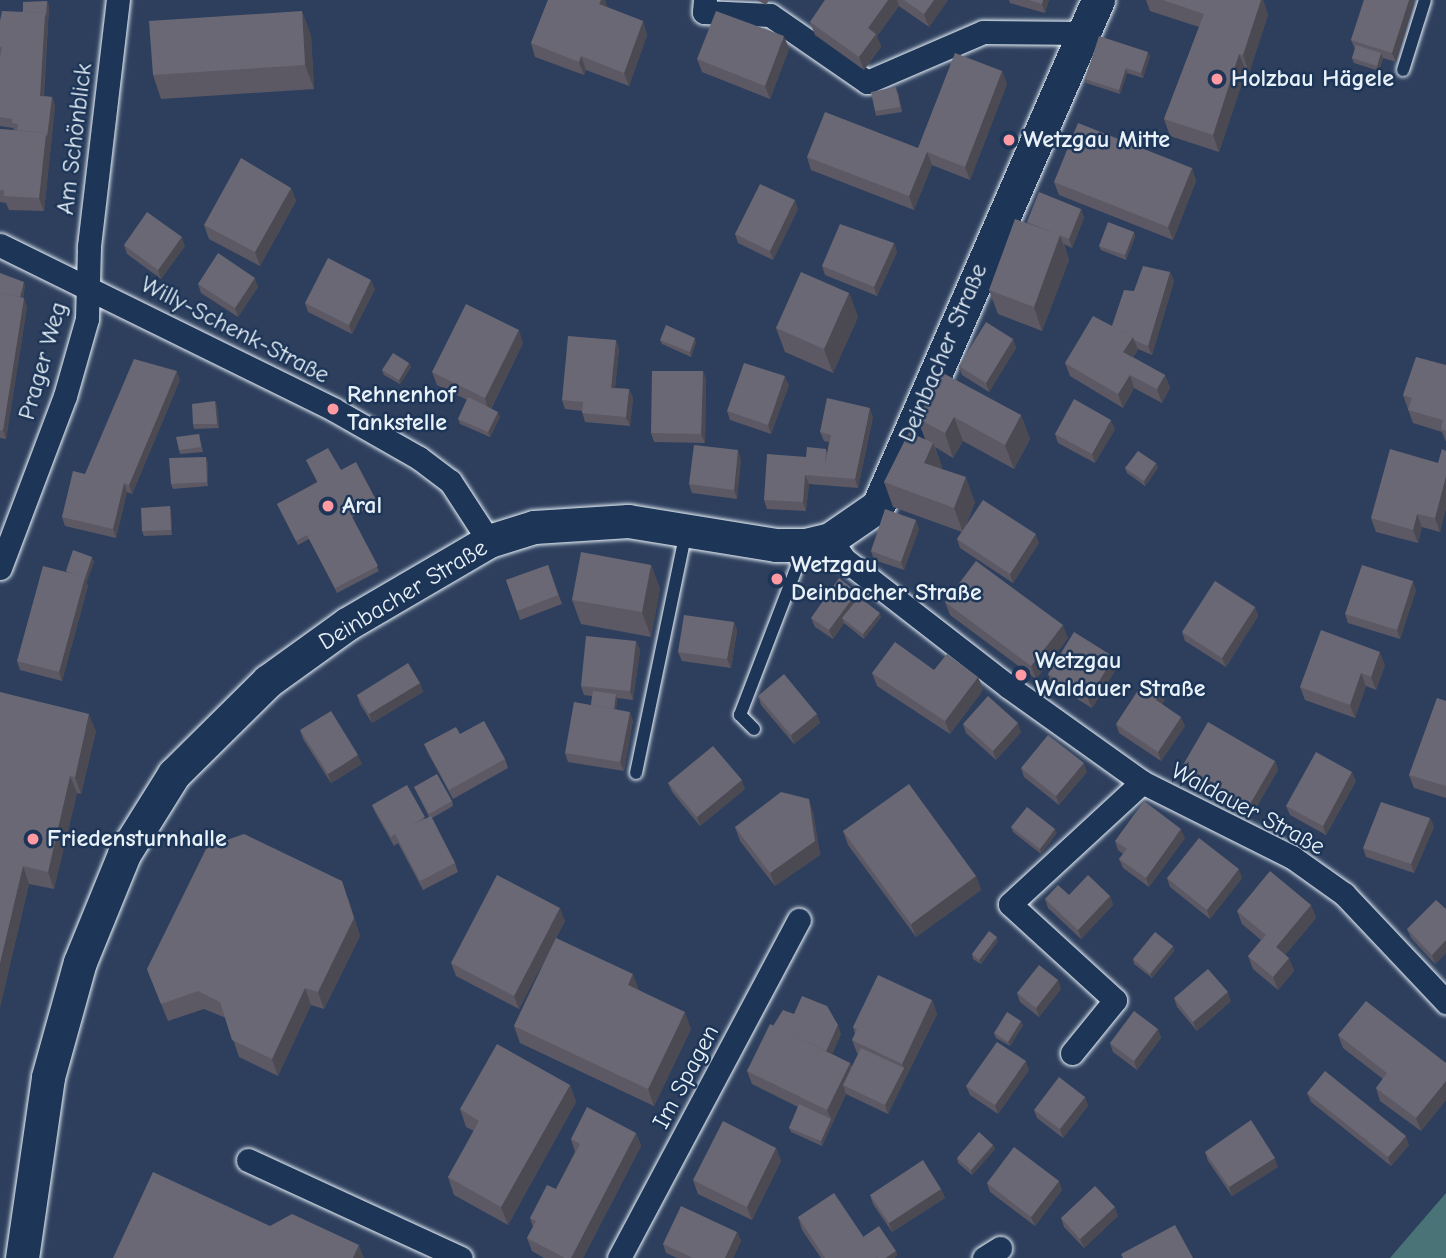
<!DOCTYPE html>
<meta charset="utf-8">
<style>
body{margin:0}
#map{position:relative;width:1446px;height:1258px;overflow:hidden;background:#2d3f5d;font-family:"Comic Neue",sans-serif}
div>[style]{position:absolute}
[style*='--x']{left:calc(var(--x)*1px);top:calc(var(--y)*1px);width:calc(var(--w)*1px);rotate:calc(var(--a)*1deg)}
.green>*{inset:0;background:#4a7378}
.roads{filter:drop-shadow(0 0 2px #e8f1f8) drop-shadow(0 0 2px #e8f1f8)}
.lane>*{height:12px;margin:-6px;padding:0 6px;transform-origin:6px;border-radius:6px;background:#1d3557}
.street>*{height:23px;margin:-11.5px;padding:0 11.5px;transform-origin:11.5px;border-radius:11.5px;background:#1d3557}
.secondary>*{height:33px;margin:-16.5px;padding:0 16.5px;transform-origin:16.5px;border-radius:16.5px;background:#1d3557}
.wall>*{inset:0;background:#5c5965}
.shaded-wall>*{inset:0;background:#4b4952}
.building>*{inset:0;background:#6b6875}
.dots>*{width:19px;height:19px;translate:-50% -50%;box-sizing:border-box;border:4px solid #1d3557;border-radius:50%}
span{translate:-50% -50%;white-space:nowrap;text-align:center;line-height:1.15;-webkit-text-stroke:5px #1d3557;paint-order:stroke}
.poi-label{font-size:24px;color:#e8f1f8;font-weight:700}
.left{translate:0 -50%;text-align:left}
.street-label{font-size:24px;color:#e8f1f8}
</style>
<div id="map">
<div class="green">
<i style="clip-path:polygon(1446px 1193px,1446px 1258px,1390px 1258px)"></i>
</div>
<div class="roads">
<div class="lane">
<i style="--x:1403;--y:70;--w:73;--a:-72.6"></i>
<i style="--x:754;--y:729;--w:20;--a:-135"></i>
<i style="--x:740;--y:715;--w:179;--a:-69"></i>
<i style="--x:636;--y:773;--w:246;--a:-78.3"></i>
</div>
<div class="street">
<i style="--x:705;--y:0;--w:12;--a:95"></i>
<i style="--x:704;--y:12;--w:66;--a:2.6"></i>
<i style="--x:770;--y:15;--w:118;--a:34.6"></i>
<i style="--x:867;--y:82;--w:126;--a:-23.3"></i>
<i style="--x:983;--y:32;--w:102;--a:0.6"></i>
<i style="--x:0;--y:245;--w:371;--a:26.2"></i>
<i style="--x:333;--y:409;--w:99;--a:29.7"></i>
<i style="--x:419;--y:458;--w:39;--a:37"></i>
<i style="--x:450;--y:481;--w:72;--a:57"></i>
<i style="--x:830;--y:539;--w:24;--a:55"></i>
<i style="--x:844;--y:559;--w:209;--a:37.8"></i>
<i style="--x:1009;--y:687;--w:163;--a:35.5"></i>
<i style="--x:1142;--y:782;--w:168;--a:26.6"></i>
<i style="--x:1292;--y:857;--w:64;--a:35.4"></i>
<i style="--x:1344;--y:894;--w:149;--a:46.6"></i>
<i style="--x:0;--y:568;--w:184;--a:-69.3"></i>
<i style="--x:65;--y:396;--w:80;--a:-74.1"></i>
<i style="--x:87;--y:319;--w:73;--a:-88.4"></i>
<i style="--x:89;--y:246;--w:248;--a:-83.3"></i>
<i style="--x:1072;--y:1053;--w:68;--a:-50.9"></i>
<i style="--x:1115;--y:1000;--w:142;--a:-137.6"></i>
<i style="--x:1010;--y:904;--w:180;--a:-42.7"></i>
<i style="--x:248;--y:1160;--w:234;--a:24.7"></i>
<i style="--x:619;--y:1258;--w:383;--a:-62"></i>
<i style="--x:984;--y:1258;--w:19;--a:-32"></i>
</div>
<div class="secondary">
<i style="--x:22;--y:1258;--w:183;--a:-81.8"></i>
<i style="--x:48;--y:1077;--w:119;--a:-74.5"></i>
<i style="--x:80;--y:962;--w:117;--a:-67.8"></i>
<i style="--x:124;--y:854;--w:94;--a:-58"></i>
<i style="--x:174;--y:774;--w:132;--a:-44.7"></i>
<i style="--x:268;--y:681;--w:97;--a:-35.8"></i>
<i style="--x:347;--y:624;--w:164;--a:-30.3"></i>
<i style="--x:489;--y:541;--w:47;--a:-17.3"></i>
<i style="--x:534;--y:527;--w:94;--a:-3.7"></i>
<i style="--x:628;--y:521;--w:150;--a:9.2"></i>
<i style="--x:776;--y:545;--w:29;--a:0"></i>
<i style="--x:805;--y:545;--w:26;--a:-13"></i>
<i style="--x:830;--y:539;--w:58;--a:-34.5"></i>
<i style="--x:878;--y:506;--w:552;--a:-66.5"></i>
</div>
</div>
<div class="wall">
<i style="clip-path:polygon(548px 0,605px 0,607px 7px,643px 21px,647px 35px,629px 86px,586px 70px,584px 75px,535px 57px,531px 43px)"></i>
<i style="clip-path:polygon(757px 0,769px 0,766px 5px)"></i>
<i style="clip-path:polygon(825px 0,948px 0,929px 27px,899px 6px,877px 36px,881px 47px,864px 70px,815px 35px,810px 22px)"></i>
<i style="clip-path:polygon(1009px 0,1049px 0,1045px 13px,1010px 3px)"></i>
<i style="clip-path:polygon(1146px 0,1263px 0,1268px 15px,1249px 73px,1246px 71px,1219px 152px,1170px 136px,1164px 119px,1199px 27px,1150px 11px)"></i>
<i style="clip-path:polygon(1364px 0,1413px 0,1414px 3px,1396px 62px,1383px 58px,1379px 71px,1354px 63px,1352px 58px,1355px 49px,1351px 40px)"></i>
<i style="clip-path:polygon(47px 1px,49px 6px,44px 96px,52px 97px,55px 106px,44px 211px,9px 210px,6px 203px,0 202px,0 129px,14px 130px,13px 128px,0 126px,0 21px)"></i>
<i style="clip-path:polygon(302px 11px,311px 36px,314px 89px,161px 99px,153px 75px)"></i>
<i style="clip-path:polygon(789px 49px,770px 99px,702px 72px,697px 59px)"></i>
<i style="clip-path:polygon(1150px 56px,1143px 78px,1127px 73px,1120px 94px,1086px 83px,1085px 79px)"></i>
<i style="clip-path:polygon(1002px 71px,1007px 84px,970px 180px,932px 165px,914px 210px,811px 170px,807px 157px,918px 148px)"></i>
<i style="clip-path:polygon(898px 92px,902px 112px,876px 116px,875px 111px)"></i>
<i style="clip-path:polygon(1192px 168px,1196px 181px,1173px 240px,1059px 195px,1054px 182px)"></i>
<i style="clip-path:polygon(291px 188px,296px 201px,260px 266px,209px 239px,204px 225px)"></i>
<i style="clip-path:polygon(798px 209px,773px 260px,738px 243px,735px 234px)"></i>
<i style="clip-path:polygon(1081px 209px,1084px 218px,1072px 248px,1064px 244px,1069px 260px,1042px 331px,998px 314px,989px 290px,1027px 223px,1027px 222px)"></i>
<i style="clip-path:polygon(1134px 232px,1135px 237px,1126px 260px,1101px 250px,1099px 246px)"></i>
<i style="clip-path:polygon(894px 243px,897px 252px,877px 296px,825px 275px,822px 266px)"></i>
<i style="clip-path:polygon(124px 245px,185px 246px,161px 279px,127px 254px)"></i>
<i style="clip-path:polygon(1170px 272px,1174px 281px,1152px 355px,1138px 349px,1138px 350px,1133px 357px,1165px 375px,1170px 388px,1162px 403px,1134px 388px,1123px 408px,1070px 376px,1065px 363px,1112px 326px,1134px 291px)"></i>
<i style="clip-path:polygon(0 273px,25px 286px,23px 298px,27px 307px,6px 439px,0 438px)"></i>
<i style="clip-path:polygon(198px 284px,258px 287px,238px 317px,201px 293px)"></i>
<i style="clip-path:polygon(375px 289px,352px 334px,308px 312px,305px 303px)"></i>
<i style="clip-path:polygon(849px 293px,858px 317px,833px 373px,785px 352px,776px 328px)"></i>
<i style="clip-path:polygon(1013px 339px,1016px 348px,989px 392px,962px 375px,959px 366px)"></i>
<i style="clip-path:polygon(616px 340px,619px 349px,615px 388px,629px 389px,633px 398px,630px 426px,585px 422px,582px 411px,565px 409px,562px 400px)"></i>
<i style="clip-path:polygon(660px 340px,696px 342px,691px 357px,662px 344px)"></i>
<i style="clip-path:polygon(523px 343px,491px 409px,500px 417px,490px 437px,460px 424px,458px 419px,467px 400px,437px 385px,432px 372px)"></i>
<i style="clip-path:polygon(409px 363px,411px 367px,400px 384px,384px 375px,382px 370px)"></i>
<i style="clip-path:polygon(1446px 365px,1446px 442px,1442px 432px,1413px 423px,1403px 395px)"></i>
<i style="clip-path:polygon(703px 371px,706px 380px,705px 443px,654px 442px,651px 433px)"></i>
<i style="clip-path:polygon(180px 380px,132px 494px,127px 492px,116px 538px,65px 526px,62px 517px,85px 474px)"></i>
<i style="clip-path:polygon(789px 385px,771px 434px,730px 420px,727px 411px)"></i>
<i style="clip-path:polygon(215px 401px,217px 406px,219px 428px,194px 429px,193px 424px)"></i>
<i style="clip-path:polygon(1021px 415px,1030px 439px,1014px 469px,963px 441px,953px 458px,935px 447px,942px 467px,941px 469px,975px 502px,965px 528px,1039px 543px,1013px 583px,960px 548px,957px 539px,962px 532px,893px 507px,884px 482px,925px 439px,917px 418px)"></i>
<i style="clip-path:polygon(873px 417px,858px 488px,809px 484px,806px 511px,767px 509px,764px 500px,806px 457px,826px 449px,827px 453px,829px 442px,824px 441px,820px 432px)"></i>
<i style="clip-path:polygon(1115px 429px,1095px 463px,1058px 443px,1055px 434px)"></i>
<i style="clip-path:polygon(199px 434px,203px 452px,180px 454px,179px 450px)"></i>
<i style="clip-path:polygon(1446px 451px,1446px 508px,1440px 532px,1422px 527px,1418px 543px,1376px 532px,1371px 518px,1438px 463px)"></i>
<i style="clip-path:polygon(741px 459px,737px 499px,692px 493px,689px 484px)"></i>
<i style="clip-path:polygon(306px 460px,341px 470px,375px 498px,377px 503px,352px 517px,379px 571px,337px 593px,309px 539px,298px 545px,277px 504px,317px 482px)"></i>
<i style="clip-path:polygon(208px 462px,208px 486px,173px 489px,171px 484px)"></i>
<i style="clip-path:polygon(1156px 463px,1158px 468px,1145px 486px,1127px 473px,1125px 468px)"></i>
<i style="clip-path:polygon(170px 506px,171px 511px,172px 535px,144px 536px,142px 531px)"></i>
<i style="clip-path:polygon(919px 529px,904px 570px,874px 560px,871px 551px)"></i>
<i style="clip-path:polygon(92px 557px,94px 562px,86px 582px,88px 586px,62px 681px,20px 670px,17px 661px,67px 573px,66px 571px)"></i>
<i style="clip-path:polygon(548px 565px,562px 604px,520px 620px,506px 580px)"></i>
<i style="clip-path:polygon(651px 565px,660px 589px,651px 637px,581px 624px,572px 600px)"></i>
<i style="clip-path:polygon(1416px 590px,1400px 639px,1348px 623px,1345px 614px)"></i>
<i style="clip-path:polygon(857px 592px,859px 597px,881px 617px,864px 639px,844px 623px,833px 639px,815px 627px,811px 618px)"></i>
<i style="clip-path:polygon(945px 602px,1068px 638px,1036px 679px,950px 615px)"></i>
<i style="clip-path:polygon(1255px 607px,1258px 616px,1226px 667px,1185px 641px,1182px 632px)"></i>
<i style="clip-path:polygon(734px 622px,737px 631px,731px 668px,682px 661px,678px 652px)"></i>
<i style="clip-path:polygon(636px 641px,640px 650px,633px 700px,617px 698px,616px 709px,633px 720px,624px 771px,568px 762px,565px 753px,591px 705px,592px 696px,584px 695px,581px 686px)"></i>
<i style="clip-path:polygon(1385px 665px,1376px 690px,1366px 686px,1355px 718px,1305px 700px,1300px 687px)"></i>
<i style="clip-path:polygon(1118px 666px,1092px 708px,1051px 683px,1048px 674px)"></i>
<i style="clip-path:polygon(934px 670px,978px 677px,983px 690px,950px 734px,877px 686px,872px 673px)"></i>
<i style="clip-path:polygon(420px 683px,423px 692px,372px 723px,360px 704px,357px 695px)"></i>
<i style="clip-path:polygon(0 692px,96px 731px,81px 794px,77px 793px,54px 889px,29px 884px,0 1007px)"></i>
<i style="clip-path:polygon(758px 696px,820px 723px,794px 744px,761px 705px)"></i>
<i style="clip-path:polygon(1166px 697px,1162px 704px,1185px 726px,1161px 761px,1119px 733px,1116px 724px)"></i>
<i style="clip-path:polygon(1446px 701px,1446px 798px,1414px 788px,1409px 775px)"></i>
<i style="clip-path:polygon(963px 724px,1021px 732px,996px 760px,966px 733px)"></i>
<i style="clip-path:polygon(300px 730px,362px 764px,331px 783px,303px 739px)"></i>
<i style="clip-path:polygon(460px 734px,505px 759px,508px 768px,453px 799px,428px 753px,424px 744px)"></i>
<i style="clip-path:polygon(1275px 761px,1278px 770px,1253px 813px,1186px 774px,1183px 765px)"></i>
<i style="clip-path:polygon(1021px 768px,1087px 772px,1059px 805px,1024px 777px)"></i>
<i style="clip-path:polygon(1356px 781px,1326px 835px,1290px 815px,1286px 806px)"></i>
<i style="clip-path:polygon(668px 783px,745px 789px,700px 826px,672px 792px)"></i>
<i style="clip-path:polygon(414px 787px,452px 801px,453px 806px,432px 818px,455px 863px,458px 872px,423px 890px,398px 843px,394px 846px,376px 814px,372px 805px,426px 819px,429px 817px)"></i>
<i style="clip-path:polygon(813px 812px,820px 855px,775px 886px,740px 841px,735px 827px)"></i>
<i style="clip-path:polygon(1430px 818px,1434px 827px,1414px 873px,1366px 857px,1363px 848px)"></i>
<i style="clip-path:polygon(1011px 827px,1057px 833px,1041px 854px,1013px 832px)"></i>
<i style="clip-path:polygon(843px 831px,976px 876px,981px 890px,916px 937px,848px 845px)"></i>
<i style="clip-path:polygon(1185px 838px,1149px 887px,1123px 868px,1119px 859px,1123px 854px,1118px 850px,1115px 841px)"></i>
<i style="clip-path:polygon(1167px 878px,1242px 878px,1210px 919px,1170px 887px)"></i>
<i style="clip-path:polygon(1069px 895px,1110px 896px,1113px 905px,1081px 939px,1048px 908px,1045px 899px)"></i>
<i style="clip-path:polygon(348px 898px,360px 936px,324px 1009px,311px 1005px,278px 1076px,239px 1057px,226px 1018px,204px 1009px,168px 1021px,147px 969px)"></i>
<i style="clip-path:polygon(1311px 905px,1316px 918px,1285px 955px,1289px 958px,1294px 971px,1278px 990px,1253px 969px,1248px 956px,1261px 940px,1242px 924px,1237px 911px)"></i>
<i style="clip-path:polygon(1446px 909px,1446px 953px,1435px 964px,1411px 938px,1407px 929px)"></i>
<i style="clip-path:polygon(565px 921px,556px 938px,639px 990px,691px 1029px,654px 1106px,520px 1043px,514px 1026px,551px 947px,519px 1009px,456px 976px,451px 963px)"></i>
<i style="clip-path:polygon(998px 941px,981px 964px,973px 959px,972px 954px)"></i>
<i style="clip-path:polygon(1173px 946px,1174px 951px,1152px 978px,1134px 964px,1133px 959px)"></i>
<i style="clip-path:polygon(1058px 980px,1061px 989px,1039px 1017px,1020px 1002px,1017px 993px)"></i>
<i style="clip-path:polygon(1174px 998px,1231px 1001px,1197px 1031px,1177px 1007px)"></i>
<i style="clip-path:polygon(932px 1000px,937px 1014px,888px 1114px,846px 1094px,822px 1146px,791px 1132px,789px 1128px,798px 1107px,752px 1084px,747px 1071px,773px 1026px,841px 1034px,832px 1054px,850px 1063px,852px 1067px,858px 1054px,857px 1053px,852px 1040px,855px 1034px,853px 1027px)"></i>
<i style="clip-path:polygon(1021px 1021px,1023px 1025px,1010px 1046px,996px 1038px,994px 1033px)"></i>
<i style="clip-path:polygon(1158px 1029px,1161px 1038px,1137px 1070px,1113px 1052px,1110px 1043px)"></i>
<i style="clip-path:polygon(1338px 1035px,1446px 1063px,1446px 1100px,1421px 1131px,1380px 1101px,1376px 1088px,1383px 1079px,1343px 1048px)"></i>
<i style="clip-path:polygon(1029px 1070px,998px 1114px,970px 1095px,966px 1086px)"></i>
<i style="clip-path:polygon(570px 1085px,576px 1102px,508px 1225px,454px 1195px,448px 1177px,474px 1131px,466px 1127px,460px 1109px)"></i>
<i style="clip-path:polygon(1307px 1093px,1409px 1145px,1391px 1166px,1311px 1102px)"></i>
<i style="clip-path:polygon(1085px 1097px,1088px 1106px,1063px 1138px,1037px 1118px,1034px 1110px)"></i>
<i style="clip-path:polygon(636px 1133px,641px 1146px,583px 1258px,544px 1258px,532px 1251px,527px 1238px,533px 1227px,530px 1218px,556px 1189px,575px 1152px,571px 1139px)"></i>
<i style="clip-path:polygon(993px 1145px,995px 1149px,972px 1175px,958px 1163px,957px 1158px)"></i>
<i style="clip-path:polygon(776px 1148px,781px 1161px,752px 1220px,698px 1194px,693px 1180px)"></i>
<i style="clip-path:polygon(1205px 1152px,1278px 1167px,1232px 1196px,1208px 1161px)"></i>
<i style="clip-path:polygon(1059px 1181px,1062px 1190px,1035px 1226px,990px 1192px,987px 1183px)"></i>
<i style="clip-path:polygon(941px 1189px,945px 1198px,892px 1232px,873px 1204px,870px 1195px)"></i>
<i style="clip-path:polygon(1118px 1216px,1084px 1248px,1064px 1227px,1061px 1218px)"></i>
<i style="clip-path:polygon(798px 1217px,863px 1237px,896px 1251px,897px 1256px,894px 1258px,821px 1258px,802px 1230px)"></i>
<i style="clip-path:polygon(737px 1232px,741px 1241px,733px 1258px,677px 1258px,666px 1253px,663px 1244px)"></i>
</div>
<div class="shaded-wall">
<i style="clip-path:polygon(601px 0,605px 0,608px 8px,599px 4px)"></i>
<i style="clip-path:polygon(888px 0,897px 0,899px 6px,877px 36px,881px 47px,864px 70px,859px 57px,868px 28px)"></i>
<i style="clip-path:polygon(934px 0,948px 0,929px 27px,924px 14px)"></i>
<i style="clip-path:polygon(1043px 0,1049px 0,1045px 13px,1042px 4px)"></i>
<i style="clip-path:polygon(1254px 0,1263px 0,1268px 15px,1249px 73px,1243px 55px)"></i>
<i style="clip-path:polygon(1409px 0,1413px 0,1414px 3px,1396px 62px,1392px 53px)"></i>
<i style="clip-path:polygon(47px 1px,49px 6px,43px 105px,40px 96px,45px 13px)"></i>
<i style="clip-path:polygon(302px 11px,311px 36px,314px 89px,305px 65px)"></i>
<i style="clip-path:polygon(643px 21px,647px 35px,629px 86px,624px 73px)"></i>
<i style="clip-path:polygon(784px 36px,789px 49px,770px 99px,765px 86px)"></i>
<i style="clip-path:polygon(1148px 52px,1150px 56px,1143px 78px,1141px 73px)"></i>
<i style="clip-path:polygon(1381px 53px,1383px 58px,1379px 71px,1377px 66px)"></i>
<i style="clip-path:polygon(1239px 54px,1246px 71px,1219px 152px,1213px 135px)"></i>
<i style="clip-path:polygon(581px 56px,586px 70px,584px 75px,579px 62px)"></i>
<i style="clip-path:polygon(1126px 68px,1127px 73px,1120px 94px,1119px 90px)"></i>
<i style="clip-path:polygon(1002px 71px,1007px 84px,970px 180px,965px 167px)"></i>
<i style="clip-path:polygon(52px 97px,55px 106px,44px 211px,39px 198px,46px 133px)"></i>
<i style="clip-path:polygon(927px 152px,932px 165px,914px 210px,909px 196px)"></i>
<i style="clip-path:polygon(1192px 168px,1196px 181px,1173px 240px,1168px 227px)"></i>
<i style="clip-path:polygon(291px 188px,296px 201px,260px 266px,255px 252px)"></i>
<i style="clip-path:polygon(795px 200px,798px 209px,773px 260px,770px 251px)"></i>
<i style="clip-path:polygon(1081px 209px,1084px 218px,1072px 248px,1069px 239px)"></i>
<i style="clip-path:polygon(1134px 232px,1135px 237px,1126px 260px,1125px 255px)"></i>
<i style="clip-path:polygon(1060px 235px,1069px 260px,1042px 331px,1034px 307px)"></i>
<i style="clip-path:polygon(182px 237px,185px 246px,161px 279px,158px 270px)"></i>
<i style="clip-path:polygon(894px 243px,897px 252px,877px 296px,874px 287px)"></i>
<i style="clip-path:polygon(1170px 272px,1174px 281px,1152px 355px,1148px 346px)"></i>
<i style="clip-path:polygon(255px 278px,258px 287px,238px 317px,235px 308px)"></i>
<i style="clip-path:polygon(371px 280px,375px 289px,352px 334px,349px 325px)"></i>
<i style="clip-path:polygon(24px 282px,25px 286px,21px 305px,19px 301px)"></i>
<i style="clip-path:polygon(849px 293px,858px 317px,833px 373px,824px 349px)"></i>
<i style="clip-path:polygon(24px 298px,27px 307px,6px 439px,3px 430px)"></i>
<i style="clip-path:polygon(519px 330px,523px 343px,489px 412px,485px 398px)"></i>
<i style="clip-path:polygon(1133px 337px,1138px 350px,1127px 365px,1123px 352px)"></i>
<i style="clip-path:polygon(695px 338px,696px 342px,691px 357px,690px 352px)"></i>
<i style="clip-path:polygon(1013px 339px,1016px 348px,989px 392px,986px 383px)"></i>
<i style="clip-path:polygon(616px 340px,619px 349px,614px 396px,611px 388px)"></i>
<i style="clip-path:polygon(409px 363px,411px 367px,400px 384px,399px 380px)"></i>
<i style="clip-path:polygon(177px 371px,180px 380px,132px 494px,129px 485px)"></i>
<i style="clip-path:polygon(703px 371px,706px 380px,705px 443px,701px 434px)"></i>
<i style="clip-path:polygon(1130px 375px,1134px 388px,1123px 408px,1118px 394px)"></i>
<i style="clip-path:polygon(1165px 375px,1170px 388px,1162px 403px,1157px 389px)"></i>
<i style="clip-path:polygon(785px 376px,789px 385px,771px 434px,768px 425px)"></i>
<i style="clip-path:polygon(629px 389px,633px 398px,630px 426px,626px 417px)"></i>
<i style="clip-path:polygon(215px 401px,217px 406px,219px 428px,217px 424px)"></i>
<i style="clip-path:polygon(870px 408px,873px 417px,858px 488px,855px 479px)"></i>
<i style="clip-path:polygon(498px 412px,500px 417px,490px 437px,488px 432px)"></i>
<i style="clip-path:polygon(1021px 415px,1030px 439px,1014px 469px,1005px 445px)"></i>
<i style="clip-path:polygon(954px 417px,963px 441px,953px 458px,945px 433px)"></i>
<i style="clip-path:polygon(1111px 420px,1115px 429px,1095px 463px,1092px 454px)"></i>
<i style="clip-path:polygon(933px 443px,942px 467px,933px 488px,924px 463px)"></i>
<i style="clip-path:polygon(738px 450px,741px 459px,737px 499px,734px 490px)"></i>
<i style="clip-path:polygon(206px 457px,208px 462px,208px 486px,207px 482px)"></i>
<i style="clip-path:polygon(1156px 463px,1158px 468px,1145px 486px,1144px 481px)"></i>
<i style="clip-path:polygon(805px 475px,809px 484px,806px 511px,803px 502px)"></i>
<i style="clip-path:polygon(1446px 476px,1446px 508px,1440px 532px,1435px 518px)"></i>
<i style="clip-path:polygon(966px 477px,975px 502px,963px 532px,954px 508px)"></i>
<i style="clip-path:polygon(124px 483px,127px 492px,116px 538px,113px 529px)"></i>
<i style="clip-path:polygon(170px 506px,171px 511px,172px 535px,171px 530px)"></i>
<i style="clip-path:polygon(1417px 514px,1422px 527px,1418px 543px,1413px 530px)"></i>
<i style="clip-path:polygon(916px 520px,919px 529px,904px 570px,901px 562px)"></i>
<i style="clip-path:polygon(1036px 534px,1039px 543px,1013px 583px,1010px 574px)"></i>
<i style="clip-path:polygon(92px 557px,94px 562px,87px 582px,85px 578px)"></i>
<i style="clip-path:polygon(651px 565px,660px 589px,651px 637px,642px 612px)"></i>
<i style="clip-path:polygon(85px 577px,88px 586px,62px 681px,59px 672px)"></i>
<i style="clip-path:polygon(1413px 581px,1416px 590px,1400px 639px,1397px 630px)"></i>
<i style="clip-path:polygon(857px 592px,860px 601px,842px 618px,844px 623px,833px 639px,829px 630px)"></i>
<i style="clip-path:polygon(1255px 607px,1258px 616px,1226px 667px,1222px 658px)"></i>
<i style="clip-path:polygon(880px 613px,881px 617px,864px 639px,863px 634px)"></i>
<i style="clip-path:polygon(734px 622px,737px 631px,731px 668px,727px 659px)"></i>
<i style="clip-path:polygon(1063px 625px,1068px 638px,1036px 679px,1031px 666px)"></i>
<i style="clip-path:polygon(636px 641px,640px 650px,633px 700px,630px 691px)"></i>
<i style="clip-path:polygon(1380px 652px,1385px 665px,1376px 690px,1371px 677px)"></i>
<i style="clip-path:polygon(1114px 657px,1118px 666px,1092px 708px,1088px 699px)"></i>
<i style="clip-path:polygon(1361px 673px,1366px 686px,1355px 718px,1350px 705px)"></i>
<i style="clip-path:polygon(978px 677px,983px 690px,950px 734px,945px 721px)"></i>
<i style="clip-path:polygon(420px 683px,423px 692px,372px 723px,369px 714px)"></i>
<i style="clip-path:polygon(1163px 688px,1166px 697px,1159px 709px,1156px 700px)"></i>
<i style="clip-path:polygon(616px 694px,617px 699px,615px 717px,613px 713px)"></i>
<i style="clip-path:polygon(630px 712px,633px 720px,624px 771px,620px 762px)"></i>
<i style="clip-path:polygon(89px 714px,96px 731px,81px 794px,75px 777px)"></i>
<i style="clip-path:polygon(817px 714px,820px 723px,794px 744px,791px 735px)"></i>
<i style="clip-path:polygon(1181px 717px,1185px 726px,1161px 761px,1158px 752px)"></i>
<i style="clip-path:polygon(1018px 723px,1021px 732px,996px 760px,993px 751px)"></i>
<i style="clip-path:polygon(358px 755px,362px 764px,331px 783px,328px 774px)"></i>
<i style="clip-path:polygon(1275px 761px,1278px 770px,1253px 813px,1250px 804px)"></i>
<i style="clip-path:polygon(1084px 763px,1087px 772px,1059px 805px,1056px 796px)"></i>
<i style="clip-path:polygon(1352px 772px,1356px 781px,1326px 835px,1323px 826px)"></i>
<i style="clip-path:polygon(70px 776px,77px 793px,54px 889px,48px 872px)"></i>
<i style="clip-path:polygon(742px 780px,745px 789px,700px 826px,697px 817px)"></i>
<i style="clip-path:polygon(809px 799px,813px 812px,820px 855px,775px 886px,770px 873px)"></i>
<i style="clip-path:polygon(1430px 818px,1434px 827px,1414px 873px,1411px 864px)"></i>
<i style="clip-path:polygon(1055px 829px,1057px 833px,1041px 854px,1040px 849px)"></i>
<i style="clip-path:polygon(1181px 829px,1185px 838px,1149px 887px,1146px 878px)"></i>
<i style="clip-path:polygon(23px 866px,29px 884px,0 1007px,0 963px)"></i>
<i style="clip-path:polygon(1239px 869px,1242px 878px,1210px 919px,1207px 910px)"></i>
<i style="clip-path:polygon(976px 876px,981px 890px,916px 937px,911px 924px)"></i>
<i style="clip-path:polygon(342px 881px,360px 936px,324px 1009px,318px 992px)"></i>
<i style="clip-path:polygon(1110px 896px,1113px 905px,1081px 939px,1078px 930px)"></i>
<i style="clip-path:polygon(1311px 905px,1316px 918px,1281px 960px,1276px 947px)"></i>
<i style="clip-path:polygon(560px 908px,565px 921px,519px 1009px,514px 996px)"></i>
<i style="clip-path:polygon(997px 937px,998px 941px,981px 964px,979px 960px)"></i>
<i style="clip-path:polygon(1446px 940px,1446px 953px,1435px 964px,1432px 955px)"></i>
<i style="clip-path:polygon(1173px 946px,1174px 951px,1152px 978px,1150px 974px)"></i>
<i style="clip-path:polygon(1289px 958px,1294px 971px,1278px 990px,1273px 977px)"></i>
<i style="clip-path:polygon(633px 974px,640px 992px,628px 985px)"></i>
<i style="clip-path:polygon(1058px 980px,1061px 989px,1039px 1017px,1036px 1008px)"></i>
<i style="clip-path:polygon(305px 988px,311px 1005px,278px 1076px,272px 1059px)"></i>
<i style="clip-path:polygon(1228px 992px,1231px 1001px,1197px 1031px,1193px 1022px)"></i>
<i style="clip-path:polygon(932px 1000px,937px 1014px,888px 1114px,885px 1105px,904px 1068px,902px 1064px)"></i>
<i style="clip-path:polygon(685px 1012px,691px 1029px,654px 1106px,648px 1089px)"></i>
<i style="clip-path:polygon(1021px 1021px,1023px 1025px,1010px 1046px,1008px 1042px)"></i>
<i style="clip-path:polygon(838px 1025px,841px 1034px,828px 1063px,825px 1054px)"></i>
<i style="clip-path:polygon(1158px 1029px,1161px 1038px,1137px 1070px,1134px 1061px)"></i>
<i style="clip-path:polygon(1026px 1061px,1029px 1070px,998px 1114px,995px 1105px)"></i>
<i style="clip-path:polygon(850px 1063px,855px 1076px,843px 1085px,846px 1094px,822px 1146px,821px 1141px,831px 1119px,827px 1110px)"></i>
<i style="clip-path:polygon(1446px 1081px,1446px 1100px,1421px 1131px,1416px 1118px)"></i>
<i style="clip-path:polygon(570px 1085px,576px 1102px,508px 1225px,501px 1207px)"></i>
<i style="clip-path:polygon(1085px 1097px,1088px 1106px,1063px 1138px,1060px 1129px)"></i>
<i style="clip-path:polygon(636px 1133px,641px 1146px,583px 1258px,571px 1258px)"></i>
<i style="clip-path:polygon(1406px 1136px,1409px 1145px,1391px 1166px,1388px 1157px)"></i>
<i style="clip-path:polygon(993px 1145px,995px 1149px,972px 1175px,971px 1170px)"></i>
<i style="clip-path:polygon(776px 1148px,781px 1161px,752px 1220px,747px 1207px)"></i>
<i style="clip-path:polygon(1275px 1158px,1278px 1167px,1232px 1196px,1229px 1187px)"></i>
<i style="clip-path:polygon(1059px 1181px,1062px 1190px,1035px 1226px,1031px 1217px)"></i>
<i style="clip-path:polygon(941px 1189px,945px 1198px,892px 1232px,889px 1223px)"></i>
<i style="clip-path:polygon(1115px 1207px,1118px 1216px,1084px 1248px,1080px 1239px)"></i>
<i style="clip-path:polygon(737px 1232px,741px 1241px,733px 1258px,725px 1258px)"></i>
<i style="clip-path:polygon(359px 1245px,364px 1258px,353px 1258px)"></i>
<i style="clip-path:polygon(896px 1251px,897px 1256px,894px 1258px,886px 1258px)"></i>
</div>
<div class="building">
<i style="clip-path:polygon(548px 0,601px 0,599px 4px,643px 21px,624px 73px,581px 56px,579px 62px,531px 43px)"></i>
<i style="clip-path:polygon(825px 0,888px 0,868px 28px,876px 34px,859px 57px,810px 22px)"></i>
<i style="clip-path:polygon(904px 0,934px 0,924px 14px)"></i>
<i style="clip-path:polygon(1029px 0,1043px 0,1042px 4px)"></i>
<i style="clip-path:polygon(1163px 0,1261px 0,1243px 55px,1239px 54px,1213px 135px,1164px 119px,1204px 14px)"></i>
<i style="clip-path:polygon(1364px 0,1409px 0,1392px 53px,1351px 40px)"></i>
<i style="clip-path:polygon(47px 1px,46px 17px,45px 13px,23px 12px,23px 2px)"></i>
<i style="clip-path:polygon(2px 11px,45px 13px,40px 96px,52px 97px,47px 137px,46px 133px,17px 130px,18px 124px,12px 123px,12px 119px,0 117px,0 58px,2px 47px,0 47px,0 21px)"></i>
<i style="clip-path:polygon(302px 11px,305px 65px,153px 75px,149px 21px)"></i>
<i style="clip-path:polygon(716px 11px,784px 36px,765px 86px,697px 59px)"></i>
<i style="clip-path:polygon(1099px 36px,1148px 52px,1141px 73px,1126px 68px,1119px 90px,1085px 79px)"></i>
<i style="clip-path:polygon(1356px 45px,1381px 53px,1377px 66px,1352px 58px)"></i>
<i style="clip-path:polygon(955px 53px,1002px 71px,965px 167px,927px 152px,909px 196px,807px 157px,825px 112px,918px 148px)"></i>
<i style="clip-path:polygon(896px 87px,900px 107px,875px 111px,871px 92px)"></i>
<i style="clip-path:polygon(1078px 123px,1192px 168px,1168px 227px,1054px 182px)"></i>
<i style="clip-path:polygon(0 129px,46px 133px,39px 198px,4px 196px,4px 190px,0 190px)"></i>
<i style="clip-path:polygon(241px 158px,291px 188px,255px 252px,204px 225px)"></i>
<i style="clip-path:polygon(760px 184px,795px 200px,770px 251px,735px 234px)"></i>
<i style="clip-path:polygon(1039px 192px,1081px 209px,1069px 239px,1027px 222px)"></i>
<i style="clip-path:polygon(147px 212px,182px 237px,158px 270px,124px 245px)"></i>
<i style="clip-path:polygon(1015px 219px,1060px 235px,1034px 307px,989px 290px)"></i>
<i style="clip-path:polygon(1108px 222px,1134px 232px,1125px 255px,1099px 246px)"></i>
<i style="clip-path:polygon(840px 224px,894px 243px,874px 287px,822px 266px)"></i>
<i style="clip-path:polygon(218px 253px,255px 278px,235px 308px,198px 284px)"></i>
<i style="clip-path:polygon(328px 258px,371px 280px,349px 325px,305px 303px)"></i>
<i style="clip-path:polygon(1143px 266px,1170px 272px,1148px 346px,1134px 340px,1133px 337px,1112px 326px,1124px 290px,1134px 291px)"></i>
<i style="clip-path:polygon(801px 272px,849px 293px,824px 349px,776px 328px)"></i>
<i style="clip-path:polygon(0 273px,24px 282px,20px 297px,0 293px)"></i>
<i style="clip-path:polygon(0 293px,24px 298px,3px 430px,0 430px)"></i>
<i style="clip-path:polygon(466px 304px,519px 330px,485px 398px,432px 372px)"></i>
<i style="clip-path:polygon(1093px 316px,1133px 337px,1123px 352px,1165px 375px,1157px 389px,1130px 375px,1118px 394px,1065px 363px)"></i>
<i style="clip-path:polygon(986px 322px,1013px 339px,986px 383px,959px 366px)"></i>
<i style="clip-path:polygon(666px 325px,695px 338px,690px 352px,660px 340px)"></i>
<i style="clip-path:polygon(568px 336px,616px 340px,611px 388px,629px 389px,626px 417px,582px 413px,583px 402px,562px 400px)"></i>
<i style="clip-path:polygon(393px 353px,409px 363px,399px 380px,382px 370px)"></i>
<i style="clip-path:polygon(1416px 357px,1446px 365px,1446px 431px,1441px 429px,1443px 420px,1408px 410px,1412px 398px,1403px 395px)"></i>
<i style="clip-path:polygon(134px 359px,177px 371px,129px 485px,124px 483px,113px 529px,62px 517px,73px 471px,85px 474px)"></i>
<i style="clip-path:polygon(744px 363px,785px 376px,768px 425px,727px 411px)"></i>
<i style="clip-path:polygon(652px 371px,703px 371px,701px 434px,651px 433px)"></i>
<i style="clip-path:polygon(943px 373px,1021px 415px,1005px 445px,954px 417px,945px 433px,917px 418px)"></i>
<i style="clip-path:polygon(468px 397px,498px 412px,488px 432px,458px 419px)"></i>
<i style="clip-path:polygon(827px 398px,870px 408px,855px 479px,805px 475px,803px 502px,764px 500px,767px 454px,806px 457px,807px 447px,826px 449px,825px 465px,831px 435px,820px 432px)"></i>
<i style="clip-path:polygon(1074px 399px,1111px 420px,1092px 454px,1055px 434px)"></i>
<i style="clip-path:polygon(215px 401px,217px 424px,193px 424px,192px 404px)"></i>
<i style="clip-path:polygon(909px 432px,933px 443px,924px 463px,966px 477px,954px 508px,884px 482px)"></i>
<i style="clip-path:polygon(199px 434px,201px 447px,179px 450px,176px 437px)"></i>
<i style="clip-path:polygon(694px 445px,738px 450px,734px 490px,689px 484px)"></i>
<i style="clip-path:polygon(328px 448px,341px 470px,356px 462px,375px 498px,350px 513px,378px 566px,335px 588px,307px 535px,296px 541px,277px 504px,318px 482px,306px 460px)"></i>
<i style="clip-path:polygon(1390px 449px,1438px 463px,1442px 449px,1446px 451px,1446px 476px,1435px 518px,1417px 514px,1413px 530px,1371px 518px)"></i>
<i style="clip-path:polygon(1138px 451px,1156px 463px,1144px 481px,1125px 468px)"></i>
<i style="clip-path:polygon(206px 457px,207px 482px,171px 484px,169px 458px)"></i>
<i style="clip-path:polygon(983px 500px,1036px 534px,1010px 574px,957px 539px)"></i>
<i style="clip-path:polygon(170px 506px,171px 530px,142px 531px,141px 508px)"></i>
<i style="clip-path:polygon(885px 509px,916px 520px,901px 562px,871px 551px)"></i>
<i style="clip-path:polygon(73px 550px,92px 557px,85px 578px,66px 571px)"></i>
<i style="clip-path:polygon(581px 552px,651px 565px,642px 612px,572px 600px)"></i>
<i style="clip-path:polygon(976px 561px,1063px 625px,1031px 666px,945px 602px)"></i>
<i style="clip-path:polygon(548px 565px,558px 595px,517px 611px,506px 580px)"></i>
<i style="clip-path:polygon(1362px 565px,1413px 581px,1397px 630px,1345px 614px)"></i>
<i style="clip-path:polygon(43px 566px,85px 577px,59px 672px,17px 661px)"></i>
<i style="clip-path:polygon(839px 578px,857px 592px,829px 630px,811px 618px)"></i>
<i style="clip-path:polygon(1215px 581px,1255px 607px,1222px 658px,1182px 632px)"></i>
<i style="clip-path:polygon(859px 597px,880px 613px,863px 634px,842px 618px)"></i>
<i style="clip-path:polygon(684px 615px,734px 622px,727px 659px,678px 652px)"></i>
<i style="clip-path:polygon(1321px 630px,1380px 652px,1371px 677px,1361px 673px,1350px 705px,1300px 687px)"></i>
<i style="clip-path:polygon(1074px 632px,1114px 657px,1088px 699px,1048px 674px)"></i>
<i style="clip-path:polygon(586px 636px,636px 641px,630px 691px,581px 686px)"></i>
<i style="clip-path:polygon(895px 642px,934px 670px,947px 654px,978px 677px,945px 721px,872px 673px)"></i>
<i style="clip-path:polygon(408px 663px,420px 683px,369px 714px,357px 695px)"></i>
<i style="clip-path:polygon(784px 674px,817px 714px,791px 735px,758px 696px)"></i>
<i style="clip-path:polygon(1146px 678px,1163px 688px,1156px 700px,1181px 717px,1158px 752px,1116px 724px)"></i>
<i style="clip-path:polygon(593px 691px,616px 694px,614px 709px,591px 705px)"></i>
<i style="clip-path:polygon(0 692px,89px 714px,75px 777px,70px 776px,48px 872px,23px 866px,0 963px)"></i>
<i style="clip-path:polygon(988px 696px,1018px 723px,993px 751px,963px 724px)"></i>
<i style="clip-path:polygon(1437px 698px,1446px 701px,1446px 786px,1409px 775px)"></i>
<i style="clip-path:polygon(574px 702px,630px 712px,620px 762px,565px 753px)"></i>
<i style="clip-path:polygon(331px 711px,358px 755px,328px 774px,300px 730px)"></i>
<i style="clip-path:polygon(484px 721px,505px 759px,449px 790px,424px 744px,456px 727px,460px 734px)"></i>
<i style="clip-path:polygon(1208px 722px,1275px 761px,1250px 804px,1183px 765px)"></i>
<i style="clip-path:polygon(1048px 735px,1084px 763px,1056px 796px,1021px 768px)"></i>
<i style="clip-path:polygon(713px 746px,742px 780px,697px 817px,668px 783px)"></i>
<i style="clip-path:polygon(1316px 752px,1352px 772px,1323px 826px,1286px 806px)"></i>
<i style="clip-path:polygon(437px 774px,452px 801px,429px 814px,414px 787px)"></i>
<i style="clip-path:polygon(909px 784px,976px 876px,911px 924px,843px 831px)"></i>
<i style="clip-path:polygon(407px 785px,425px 817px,412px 825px,431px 816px,455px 863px,420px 881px,395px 834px,391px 837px,372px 805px)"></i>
<i style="clip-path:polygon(781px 792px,809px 799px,815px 841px,770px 873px,735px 827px)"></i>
<i style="clip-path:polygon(1144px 801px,1181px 829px,1146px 878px,1119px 859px,1127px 849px,1115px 841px)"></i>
<i style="clip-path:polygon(1381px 802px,1430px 818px,1411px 864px,1363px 848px)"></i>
<i style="clip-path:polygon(1027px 807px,1055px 829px,1040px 849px,1011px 827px)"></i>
<i style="clip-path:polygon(244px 834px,342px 881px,354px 918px,318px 992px,305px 988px,272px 1059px,232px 1040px,220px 1002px,198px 991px,161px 1004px,147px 969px,207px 847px)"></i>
<i style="clip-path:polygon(1199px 838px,1239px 869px,1207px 910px,1167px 878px)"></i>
<i style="clip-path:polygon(1270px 871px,1311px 905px,1276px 947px,1289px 958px,1273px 977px,1248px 956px,1266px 935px,1237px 911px)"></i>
<i style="clip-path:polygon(497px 875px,560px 908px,514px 996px,451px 963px)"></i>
<i style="clip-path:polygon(1088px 875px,1110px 896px,1078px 930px,1045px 899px,1058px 885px,1069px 895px)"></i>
<i style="clip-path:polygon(1436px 900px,1446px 909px,1446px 940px,1432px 955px,1407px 929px)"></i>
<i style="clip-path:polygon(989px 931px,997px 937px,979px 960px,972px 954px)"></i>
<i style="clip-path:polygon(1155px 932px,1173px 946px,1150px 974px,1133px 959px)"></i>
<i style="clip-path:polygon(556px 938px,633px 974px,628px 985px,685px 1012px,648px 1089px,514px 1026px)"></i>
<i style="clip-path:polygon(1039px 965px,1058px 980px,1036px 1008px,1017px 993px)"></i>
<i style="clip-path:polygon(1208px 969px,1228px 992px,1193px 1022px,1174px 998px)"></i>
<i style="clip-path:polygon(878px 975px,932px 1000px,902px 1064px,852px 1040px,857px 1029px,853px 1027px)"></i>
<i style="clip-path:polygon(802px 996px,827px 1006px,838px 1025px,826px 1051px,773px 1026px,783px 1010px,794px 1014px)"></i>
<i style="clip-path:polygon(1366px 1001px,1446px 1063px,1446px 1081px,1416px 1118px,1376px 1088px,1387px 1073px,1338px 1035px)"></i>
<i style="clip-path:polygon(1134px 1011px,1158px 1029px,1134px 1061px,1110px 1043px)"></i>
<i style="clip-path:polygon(1007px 1012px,1021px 1021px,1008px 1042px,994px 1033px)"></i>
<i style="clip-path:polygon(770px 1024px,850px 1063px,827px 1110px,747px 1071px)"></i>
<i style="clip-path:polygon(997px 1042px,1026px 1061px,995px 1105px,966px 1086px)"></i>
<i style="clip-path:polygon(497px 1044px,570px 1085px,501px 1207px,448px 1177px,479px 1121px,460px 1109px)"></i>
<i style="clip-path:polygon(861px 1048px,904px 1068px,885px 1105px,843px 1085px)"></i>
<i style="clip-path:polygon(1325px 1071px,1406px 1136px,1388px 1157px,1307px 1093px)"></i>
<i style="clip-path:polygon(1059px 1077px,1085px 1097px,1060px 1129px,1034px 1110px)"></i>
<i style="clip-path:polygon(799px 1104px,831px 1119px,821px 1141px,789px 1128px)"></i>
<i style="clip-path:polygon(587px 1107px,636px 1133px,571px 1258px,565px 1258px,527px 1238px,536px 1221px,530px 1218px,547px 1185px,556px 1189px,580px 1144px,571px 1139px)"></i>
<i style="clip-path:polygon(1251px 1120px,1275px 1158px,1229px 1187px,1205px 1152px)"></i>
<i style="clip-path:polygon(723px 1121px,776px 1148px,747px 1207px,693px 1180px)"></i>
<i style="clip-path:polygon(979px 1132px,993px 1145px,971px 1170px,957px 1158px)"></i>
<i style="clip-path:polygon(1014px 1147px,1059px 1181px,1031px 1217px,987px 1183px)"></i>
<i style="clip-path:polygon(923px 1160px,941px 1189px,889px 1223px,870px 1195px)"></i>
<i style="clip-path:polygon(153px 1172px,270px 1226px,292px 1214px,359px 1245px,353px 1258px,113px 1258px)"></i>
<i style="clip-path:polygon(1095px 1186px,1115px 1207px,1080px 1239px,1061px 1218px)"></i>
<i style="clip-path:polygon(834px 1193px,877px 1257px,876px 1258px,825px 1258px,798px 1217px)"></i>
<i style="clip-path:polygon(681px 1206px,737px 1232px,725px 1258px,693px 1258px,663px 1244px)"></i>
<i style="clip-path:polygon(1175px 1225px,1193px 1258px,1123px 1258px,1121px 1254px)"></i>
<i style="clip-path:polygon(879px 1226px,896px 1251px,885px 1258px,877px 1258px,863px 1237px)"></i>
</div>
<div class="dots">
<i style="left:1217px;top:79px;background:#ff9aa2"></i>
<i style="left:1009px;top:140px;background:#ff9aa2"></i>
<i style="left:333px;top:409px;background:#ff9aa2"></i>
<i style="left:328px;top:506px;background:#ff9aa2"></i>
<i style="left:777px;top:579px;background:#ff9aa2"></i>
<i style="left:1021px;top:675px;background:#ff9aa2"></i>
<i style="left:33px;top:839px;background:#ff9aa2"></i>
</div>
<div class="poi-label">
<span class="left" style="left:1231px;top:79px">Holzbau Hägele</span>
<span class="left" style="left:1023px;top:140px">Wetzgau Mitte</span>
<span class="left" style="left:347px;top:409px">Rehnenhof<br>Tankstelle</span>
<span class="left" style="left:342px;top:506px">Aral</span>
<span class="left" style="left:791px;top:579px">Wetzgau<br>Deinbacher Straße</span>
<span class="left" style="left:1035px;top:675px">Wetzgau<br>Waldauer Straße</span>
<span class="left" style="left:47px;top:839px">Friedensturnhalle</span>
</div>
<div class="street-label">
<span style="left:75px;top:139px;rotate:-83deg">Am Schönblick</span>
<span style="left:235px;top:330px;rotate:27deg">Willy-Schenk-Straße</span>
<span style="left:943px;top:353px;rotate:-67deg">Deinbacher Straße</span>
<span style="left:43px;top:361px;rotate:-74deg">Prager Weg</span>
<span style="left:403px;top:595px;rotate:-31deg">Deinbacher Straße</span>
<span style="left:1248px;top:809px;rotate:28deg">Waldauer Straße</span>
<span style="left:686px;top:1077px;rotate:-62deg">Im Spagen</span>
</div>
</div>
